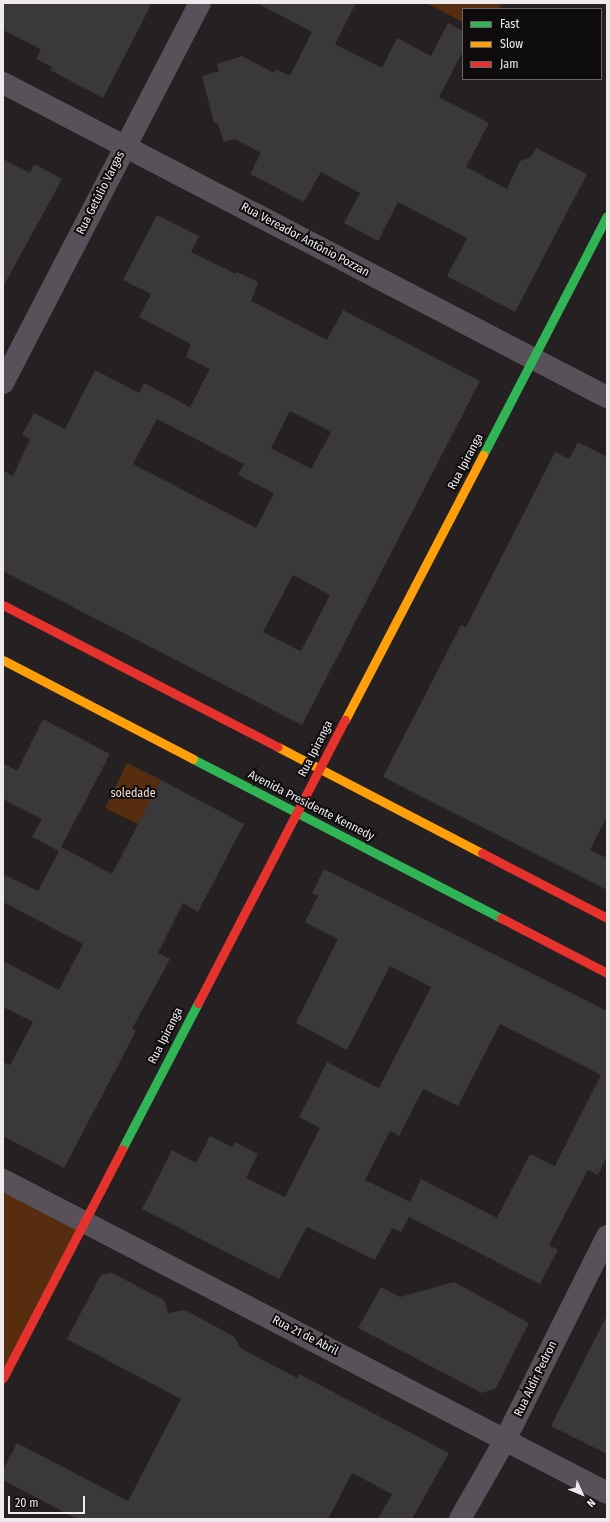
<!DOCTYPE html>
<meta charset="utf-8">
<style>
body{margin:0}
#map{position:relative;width:610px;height:1522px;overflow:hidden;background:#252123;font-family:"Fira Sans Condensed",sans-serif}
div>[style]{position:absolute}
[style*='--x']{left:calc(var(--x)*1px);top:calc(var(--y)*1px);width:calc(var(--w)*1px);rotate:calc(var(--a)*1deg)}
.green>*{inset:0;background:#562d0e}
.building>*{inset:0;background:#3a3838}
.street>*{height:22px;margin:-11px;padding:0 11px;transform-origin:11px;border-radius:11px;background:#595159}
.fast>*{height:9px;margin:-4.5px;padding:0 4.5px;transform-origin:4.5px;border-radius:4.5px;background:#30b455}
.slow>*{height:9px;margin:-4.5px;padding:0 4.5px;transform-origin:4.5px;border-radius:4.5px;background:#ff9f0a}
.jam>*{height:9px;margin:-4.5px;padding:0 4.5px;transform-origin:4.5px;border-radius:4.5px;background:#e5322d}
span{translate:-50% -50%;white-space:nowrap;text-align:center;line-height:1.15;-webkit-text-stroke:4px #0e0b0c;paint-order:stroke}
.street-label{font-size:12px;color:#efebed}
.park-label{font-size:12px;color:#f2ddd0}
.frame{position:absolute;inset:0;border:4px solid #efebed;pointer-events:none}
.legend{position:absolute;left:462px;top:8px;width:140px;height:72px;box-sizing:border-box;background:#0e0b0c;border:1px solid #686566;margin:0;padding:5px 7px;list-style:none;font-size:12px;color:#efebed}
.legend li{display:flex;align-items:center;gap:8px;height:20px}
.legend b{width:20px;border:1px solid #686566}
.north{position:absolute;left:562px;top:1474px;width:40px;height:40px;-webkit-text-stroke:3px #0e0b0c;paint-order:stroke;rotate:134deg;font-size:11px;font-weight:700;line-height:16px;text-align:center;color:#efebed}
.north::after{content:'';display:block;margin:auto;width:14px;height:18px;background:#efebed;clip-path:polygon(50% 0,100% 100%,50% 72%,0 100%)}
.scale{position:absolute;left:8px;top:1496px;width:77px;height:18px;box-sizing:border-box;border:2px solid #efebed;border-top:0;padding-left:5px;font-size:12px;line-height:14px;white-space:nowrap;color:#efebed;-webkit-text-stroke:3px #0e0b0c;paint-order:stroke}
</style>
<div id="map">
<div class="green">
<i style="clip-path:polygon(426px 3px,502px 3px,499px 9px,463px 9px,463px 22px)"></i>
<i style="clip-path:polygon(127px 763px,161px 780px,138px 824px,105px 808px)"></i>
<i style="clip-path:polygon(3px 1180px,84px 1222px,3px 1378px)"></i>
</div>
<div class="building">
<i style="clip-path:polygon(3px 3px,152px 3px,103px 98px,50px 70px,52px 67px,36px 59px,41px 49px,3px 30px)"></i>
<i style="clip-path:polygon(257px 3px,356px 3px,335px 44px,382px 68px,397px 38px,431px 56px,448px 23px,463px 31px,463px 51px,439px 97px,489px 123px,466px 167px,507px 189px,520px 161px,531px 157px,536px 148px,587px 174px,515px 312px,447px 276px,467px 238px,398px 202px,378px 241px,344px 223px,360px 193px,321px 172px,304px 202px,250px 174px,261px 153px,235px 139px,224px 142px,217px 122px,214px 123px,202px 76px,219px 71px,217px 64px,242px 56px,274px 73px,276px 69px,290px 76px,312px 32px)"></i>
<i style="clip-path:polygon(3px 159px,30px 173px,34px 164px,62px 179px,3px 287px)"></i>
<i style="clip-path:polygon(evenodd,157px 215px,199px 236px,191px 252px,236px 274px,237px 272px,258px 282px,251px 301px,300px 326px,327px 340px,343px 310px,480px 381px,302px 725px,3px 571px,3px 470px,13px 476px,30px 439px,22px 435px,34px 413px,65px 429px,95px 370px,139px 393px,144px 383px,190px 407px,210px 369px,186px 357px,191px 344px,139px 317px,151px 294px,123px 280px,157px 215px,290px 411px,331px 432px,311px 469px,271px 448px,290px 411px,157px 215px,157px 419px,244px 464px,238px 475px,274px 493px,256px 528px,133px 464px,157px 419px,157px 215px,293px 575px,330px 595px,301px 651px,263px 632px,293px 575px)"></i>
<i style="clip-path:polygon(578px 442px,607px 457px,607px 816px,590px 850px,607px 858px,607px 890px,383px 777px,461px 625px,466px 627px,555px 452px,569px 459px)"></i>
<i style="clip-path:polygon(43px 719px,110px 754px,59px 851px,32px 837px,42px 819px,3px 799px,3px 763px,17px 771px)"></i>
<i style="clip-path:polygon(161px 780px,244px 824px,198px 912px,183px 903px,158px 953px,170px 959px,132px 1029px,136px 1031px,64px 1168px,3px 1136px,3px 1062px,10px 1065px,33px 1022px,3px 1007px,3px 961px,59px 990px,83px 944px,3px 902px,3px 874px,38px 891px,61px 847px,112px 874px)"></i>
<i style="clip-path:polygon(evenodd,324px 869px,607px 1011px,607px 1157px,598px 1175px,588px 1170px,549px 1245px,558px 1250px,540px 1284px,409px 1217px,401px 1232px,392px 1228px,375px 1260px,307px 1227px,279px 1279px,142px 1209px,172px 1150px,196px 1163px,210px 1136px,232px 1147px,235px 1142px,258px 1154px,246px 1178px,285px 1197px,320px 1128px,299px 1117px,327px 1062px,379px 1088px,431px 987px,390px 966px,347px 1050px,296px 1023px,338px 939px,305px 922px,318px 896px,312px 893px,324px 869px,500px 1024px,601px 1075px,555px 1166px,530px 1154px,497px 1218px,421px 1179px,410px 1202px,365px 1180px,390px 1131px,399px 1136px,423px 1089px,458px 1106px,500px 1024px)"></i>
<i style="clip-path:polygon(112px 1273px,164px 1300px,168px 1313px,185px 1310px,235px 1337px,240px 1348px,297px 1378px,299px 1374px,449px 1453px,412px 1519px,378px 1519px,392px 1494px,352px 1473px,328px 1519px,77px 1519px,3px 1480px,3px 1470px,17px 1443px,128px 1501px,181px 1399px,67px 1339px,101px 1275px)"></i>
<i style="clip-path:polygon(454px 1282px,529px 1323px,496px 1388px,482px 1393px,358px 1328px,381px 1287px,400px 1297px)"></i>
<i style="clip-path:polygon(607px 1315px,607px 1454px,551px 1426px)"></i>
</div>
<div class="street">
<i style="--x:3;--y:83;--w:681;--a:27.47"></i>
<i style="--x:3;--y:383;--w:428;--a:-62.6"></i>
<i style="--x:3;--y:1180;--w:680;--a:27.39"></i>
<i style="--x:460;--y:1519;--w:91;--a:-60.3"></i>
<i style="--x:505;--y:1440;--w:228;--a:-63.4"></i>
</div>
<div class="fast">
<i style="--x:483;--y:455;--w:269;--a:-62.6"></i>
<i style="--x:193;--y:759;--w:347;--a:27.3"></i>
<i style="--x:122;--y:1149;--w:165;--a:-62.5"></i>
</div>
<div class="slow">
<i style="--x:3;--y:660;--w:214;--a:27.5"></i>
<i style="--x:345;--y:720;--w:299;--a:-62.5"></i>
<i style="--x:278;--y:747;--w:230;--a:27.5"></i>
</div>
<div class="jam">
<i style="--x:3;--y:605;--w:309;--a:27.3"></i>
<i style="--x:482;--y:853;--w:141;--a:27.5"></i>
<i style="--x:501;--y:918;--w:119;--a:27.4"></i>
<i style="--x:198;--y:1003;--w:319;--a:-62.6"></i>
<i style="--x:3;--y:1378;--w:258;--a:-62.5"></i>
</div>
<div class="street-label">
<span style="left:101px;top:193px;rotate:-63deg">Rua Getúlio Vargas</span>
<span style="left:305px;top:240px;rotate:28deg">Rua Vereador Antônio Pozzan</span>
<span style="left:466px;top:462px;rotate:-62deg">Rua Ipiranga</span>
<span style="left:316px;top:749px;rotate:-63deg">Rua Ipiranga</span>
<span style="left:311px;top:806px;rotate:27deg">Avenida Presidente Kennedy</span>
<span style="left:166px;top:1036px;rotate:-63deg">Rua Ipiranga</span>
<span style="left:305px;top:1336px;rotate:27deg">Rua 21 de Abril</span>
<span style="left:536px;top:1379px;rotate:-64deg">Rua Aldir Pedron</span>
</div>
<div class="park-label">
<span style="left:133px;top:794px">soledade</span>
</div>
<div class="frame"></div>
<ul class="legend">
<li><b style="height:5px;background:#30b455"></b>Fast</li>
<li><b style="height:5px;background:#ff9f0a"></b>Slow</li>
<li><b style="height:5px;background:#e5322d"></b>Jam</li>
</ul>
<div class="north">N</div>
<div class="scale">20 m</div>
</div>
